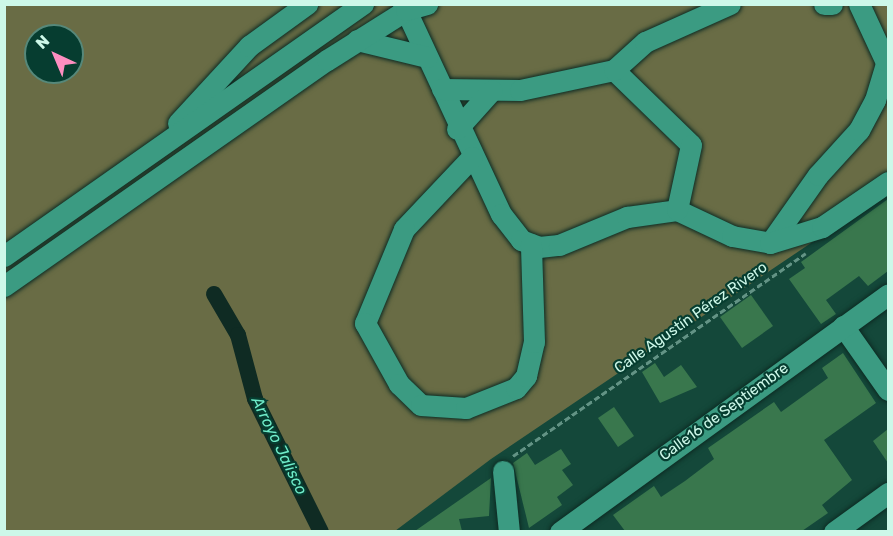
<!DOCTYPE html>
<meta charset="utf-8">
<style>
body{margin:0}
#map{position:relative;width:893px;height:536px;overflow:hidden;background:#14483a;font-family:Rubik,sans-serif}
div>[style]{position:absolute}
[style*='--x']{left:calc(var(--x)*1px);top:calc(var(--y)*1px);width:calc(var(--w)*1px);rotate:calc(var(--a)*1deg)}
.green>*{inset:0;background:#696c45}
.canal>*{height:16px;margin:-8px;padding:0 8px;transform-origin:8px;border-radius:8px;background:#0f2b23}
.building>*{inset:0;background:#39774d}
.path>*{height:3px;margin-top:-1.5px;transform-origin:0;background:repeating-linear-gradient(90deg,#639385 0 6px,transparent 0 9px)}
.roads{filter:drop-shadow(0 0 2px #0d2b23) drop-shadow(0 0 2px #0d2b23)}
.minor>*{height:21px;margin:-10.5px;padding:0 10.5px;transform-origin:10.5px;border-radius:10.5px;background:#3b9b82}
span{translate:-50% -50%;white-space:nowrap;text-align:center;line-height:1.15;-webkit-text-stroke:4.5px #063d30;paint-order:stroke}
.street-label{font-size:15px;color:#cdf8e9}
.water-label{font-size:16px;color:#6fecc9;font-style:italic}
.frame{position:absolute;inset:0;border:6px solid #cdf8e9;pointer-events:none}
.north{position:absolute;left:24px;top:24px;width:60px;height:60px;box-sizing:border-box;background:#063d30;border:2px solid #56887a;border-radius:50%;rotate:316deg;font-size:16px;font-weight:700;line-height:24px;text-align:center;color:#cdf8e9}
.north::after{content:'';display:block;margin:auto;width:21px;height:27px;background:#fd8ec0;clip-path:polygon(50% 0,100% 100%,50% 72%,0 100%)}
</style>
<div id="map">
<div class="green">
<i style="clip-path:polygon(evenodd,4px 5px,888px 5px,888px 191px,491px 459px,395px 531px,5px 531px,4px 5px,36px 36px,72px 36px,72px 72px,36px 72px,36px 36px)"></i>
</div>
<div class="canal">
<i style="--x:214;--y:294;--w:48;--a:59.7"></i>
<i style="--x:238;--y:335;--w:66;--a:75.1"></i>
<i style="--x:255;--y:399;--w:148;--a:63.6"></i>
</div>
<div class="building">
<i style="clip-path:polygon(888px 199px,888px 271px,868px 286px,859px 276px,826px 300px,836px 314px,821px 324px,789px 279px,805px 268px,801px 262px)"></i>
<i style="clip-path:polygon(751px 295px,773px 326px,742px 348px,720px 317px)"></i>
<i style="clip-path:polygon(843px 353px,876px 403px,824px 440px,852px 480px,822px 505px,828px 513px,802px 531px,625px 531px,613px 515px,654px 486px,661px 497px,685px 481px,714px 459px,708px 448px,774px 402px,781px 412px,828px 378px,822px 368px)"></i>
<i style="clip-path:polygon(655px 363px,664px 377px,681px 365px,697px 387px,660px 403px,642px 372px)"></i>
<i style="clip-path:polygon(614px 407px,634px 436px,618px 447px,598px 418px)"></i>
<i style="clip-path:polygon(888px 429px,888px 463px,873px 441px)"></i>
<i style="clip-path:polygon(561px 449px,571px 464px,562px 470px,573px 485px,557px 497px,562px 505px,529px 528px,513px 463px,527px 453px,535px 465px)"></i>
<i style="clip-path:polygon(491px 478px,489px 516px,459px 519px,462px 531px,415px 531px)"></i>
</div>
<div class="path">
<i style="--x:513;--y:456;--w:356;--a:-34.7"></i>
</div>
<div class="roads">
<div class="minor">
<i style="--x:403;--y:4;--w:232;--a:65"></i>
<i style="--x:501;--y:214;--w:33;--a:52"></i>
<i style="--x:521;--y:240;--w:19;--a:21"></i>
<i style="--x:539;--y:247;--w:20;--a:-6"></i>
<i style="--x:559;--y:245;--w:74;--a:-22.4"></i>
<i style="--x:627;--y:217;--w:50;--a:-8"></i>
<i style="--x:677;--y:210;--w:61;--a:25.3"></i>
<i style="--x:732;--y:236;--w:39;--a:10"></i>
<i style="--x:770;--y:243;--w:83;--a:-54.8"></i>
<i style="--x:818;--y:175;--w:61;--a:-47.7"></i>
<i style="--x:859;--y:130;--w:34;--a:-62"></i>
<i style="--x:875;--y:100;--w:45;--a:-73.2"></i>
<i style="--x:824;--y:4;--w:8;--a:0"></i>
<i style="--x:859;--y:4;--w:62;--a:65.1"></i>
<i style="--x:357;--y:40;--w:72;--a:13.7"></i>
<i style="--x:614;--y:70;--w:107;--a:44.2"></i>
<i style="--x:691;--y:145;--w:66;--a:102.2"></i>
<i style="--x:442;--y:89;--w:78;--a:0.7"></i>
<i style="--x:520;--y:90;--w:96;--a:-12"></i>
<i style="--x:614;--y:70;--w:42;--a:-42.1"></i>
<i style="--x:645;--y:42;--w:93;--a:-24.1"></i>
<i style="--x:178;--y:123;--w:105;--a:-47.3"></i>
<i style="--x:249;--y:46;--w:72;--a:-35.9"></i>
<i style="--x:457;--y:129;--w:52;--a:-48.1"></i>
<i style="--x:472;--y:157;--w:99;--a:133.4"></i>
<i style="--x:404;--y:229;--w:102;--a:112.5"></i>
<i style="--x:365;--y:323;--w:70;--a:60.9"></i>
<i style="--x:399;--y:384;--w:30;--a:44"></i>
<i style="--x:421;--y:405;--w:45;--a:3.8"></i>
<i style="--x:466;--y:408;--w:54;--a:-21.8"></i>
<i style="--x:516;--y:388;--w:16;--a:-50"></i>
<i style="--x:526;--y:376;--w:35;--a:-77"></i>
<i style="--x:534;--y:342;--w:98;--a:-91.8"></i>
<i style="--x:770;--y:243;--w:54;--a:-17.1"></i>
<i style="--x:822;--y:227;--w:80;--a:-34.3"></i>
<i style="--x:4;--y:256;--w:439;--a:-35.1"></i>
<i style="--x:4;--y:286;--w:394;--a:-35"></i>
<i style="--x:327;--y:60;--w:93;--a:-32.3"></i>
<i style="--x:406;--y:10;--w:22;--a:-16"></i>
<i style="--x:843;--y:326;--w:78;--a:54.9"></i>
<i style="--x:503;--y:471;--w:61;--a:84.4"></i>
<i style="--x:560;--y:532;--w:405;--a:-35.9"></i>
<i style="--x:834;--y:532;--w:67;--a:-35.8"></i>
</div>
</div>
<div class="street-label">
<span style="left:691px;top:318px;rotate:-35deg">Calle Agustín Pérez Rivero</span>
<span style="left:724px;top:412px;rotate:-36deg">Calle16 de Septiembre</span>
</div>
<div class="water-label">
<span style="left:279px;top:446px;rotate:64deg">Arroyo Jalisco</span>
</div>
<div class="frame"></div>
<div class="north">N</div>
</div>
